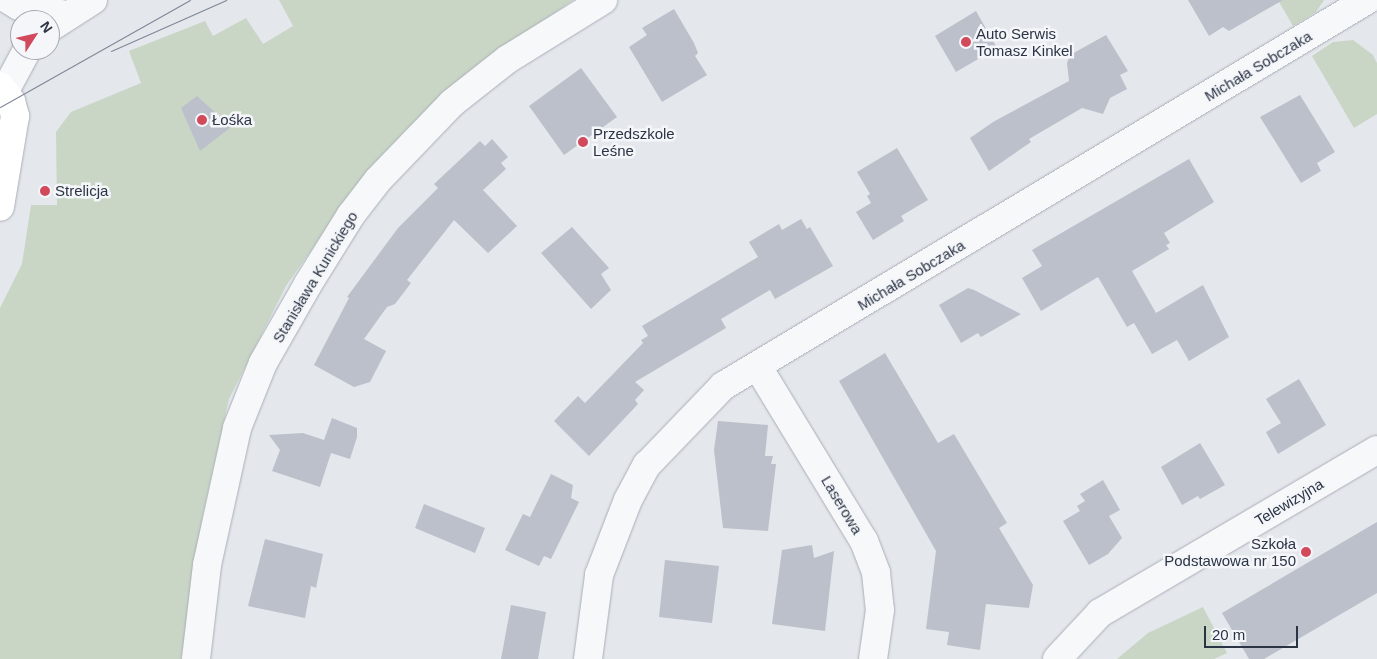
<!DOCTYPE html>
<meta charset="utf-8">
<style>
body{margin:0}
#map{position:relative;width:1377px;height:659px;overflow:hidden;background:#e4e7ec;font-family:Arial,sans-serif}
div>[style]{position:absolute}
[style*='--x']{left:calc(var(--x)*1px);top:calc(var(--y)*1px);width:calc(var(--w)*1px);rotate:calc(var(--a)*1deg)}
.green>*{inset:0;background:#c9d6c5}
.building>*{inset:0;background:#bbc0ca}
.roads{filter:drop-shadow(0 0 1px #a9aeb7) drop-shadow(0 0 1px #a9aeb7)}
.street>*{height:28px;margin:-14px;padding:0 14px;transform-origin:14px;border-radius:14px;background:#f7f8fa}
.secondary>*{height:28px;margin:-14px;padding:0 14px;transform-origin:14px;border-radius:14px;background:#fff}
.tram>*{height:1px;margin:-0.5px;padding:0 0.5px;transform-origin:0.5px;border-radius:0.5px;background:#7d8696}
.dots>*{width:14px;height:14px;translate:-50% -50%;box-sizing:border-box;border:2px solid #f4f6f9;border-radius:50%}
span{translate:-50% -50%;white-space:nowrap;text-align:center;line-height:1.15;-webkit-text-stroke:5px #f4f6f9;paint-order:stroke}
.poi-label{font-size:15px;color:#2b3445}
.left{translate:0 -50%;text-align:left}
.right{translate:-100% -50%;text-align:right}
.street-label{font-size:15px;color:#2b3445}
.north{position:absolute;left:10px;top:10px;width:50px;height:50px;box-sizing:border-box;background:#f4f6f9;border:1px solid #a4a8b1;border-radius:50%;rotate:55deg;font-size:14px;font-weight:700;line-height:20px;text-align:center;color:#2b3445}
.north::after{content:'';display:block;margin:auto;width:18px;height:22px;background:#d1495b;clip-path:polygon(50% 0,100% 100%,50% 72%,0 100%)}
.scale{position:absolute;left:1204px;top:626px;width:94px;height:22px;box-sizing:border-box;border:2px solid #2b3445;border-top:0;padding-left:6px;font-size:15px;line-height:18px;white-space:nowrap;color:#2b3445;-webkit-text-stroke:4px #f4f6f9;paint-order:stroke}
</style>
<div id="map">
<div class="green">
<i style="clip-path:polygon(279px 0,573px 0,453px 84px,404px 132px,368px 170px,286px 286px,229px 399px,203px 514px,181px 659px,0 659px,0 308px,22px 264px,31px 205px,57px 205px,56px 132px,71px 112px,141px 83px,129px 51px,205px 21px,213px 36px,246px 18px,263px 44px,293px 26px)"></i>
<i style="clip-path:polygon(1278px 0,1324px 0,1316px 12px,1293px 26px)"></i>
<i style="clip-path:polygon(1353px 40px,1373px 55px,1377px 63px,1377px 114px,1354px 128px,1312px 56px,1333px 42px)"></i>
<i style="clip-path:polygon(1203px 607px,1227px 653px,1214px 659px,1117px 659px,1148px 633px)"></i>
</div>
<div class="building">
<i style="clip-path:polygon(1188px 0,1283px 0,1229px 31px,1223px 27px,1209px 36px)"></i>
<i style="clip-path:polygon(674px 9px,694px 43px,698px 53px,695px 56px,707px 75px,662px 102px,629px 47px,647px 35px,642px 28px)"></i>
<i style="clip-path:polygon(976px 11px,997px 48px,956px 72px,935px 36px)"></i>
<i style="clip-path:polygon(1106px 35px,1128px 71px,1120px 75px,1127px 89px,1110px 98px,1103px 114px,1082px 108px,1029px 139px,1031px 142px,989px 171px,970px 138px,993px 122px,1069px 81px,1067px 63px,1070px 55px)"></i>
<i style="clip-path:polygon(581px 68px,617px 117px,564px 155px,529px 106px)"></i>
<i style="clip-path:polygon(1300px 95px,1335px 152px,1317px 163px,1321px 171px,1301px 183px,1260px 117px)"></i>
<i style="clip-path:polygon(197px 96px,231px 127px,200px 151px,181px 108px)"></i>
<i style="clip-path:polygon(492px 139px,508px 157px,501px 163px,506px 169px,483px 190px,517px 226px,488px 253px,454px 220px,407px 280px,411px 283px,395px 304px,387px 307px,364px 339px,386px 351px,370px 382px,354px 387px,314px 365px,349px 298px,347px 297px,398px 228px,438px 188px,434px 184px,480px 141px,485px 146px)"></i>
<i style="clip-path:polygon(897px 148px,928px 200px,901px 216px,904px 221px,873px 240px,856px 212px,871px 203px,867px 196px,870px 194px,857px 172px)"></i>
<i style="clip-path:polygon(1189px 159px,1214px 202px,1164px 233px,1170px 243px,1166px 245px,1169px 249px,1132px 271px,1156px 313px,1203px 285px,1229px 337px,1189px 361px,1177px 340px,1152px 354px,1134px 323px,1127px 327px,1098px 277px,1041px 311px,1022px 278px,1042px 266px,1032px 250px)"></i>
<i style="clip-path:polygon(801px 219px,807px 229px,810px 227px,833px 266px,775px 299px,770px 290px,721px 319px,726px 328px,635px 382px,644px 390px,635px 400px,638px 404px,589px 456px,554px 421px,578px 396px,585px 403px,643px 343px,641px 340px,648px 336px,642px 326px,758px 257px,749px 242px,779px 224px,782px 230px)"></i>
<i style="clip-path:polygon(572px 227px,609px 268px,601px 274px,611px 290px,591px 309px,541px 253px)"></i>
<i style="clip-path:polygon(968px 288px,974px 290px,1021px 314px,981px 337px,978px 333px,961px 343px,939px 305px)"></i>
<i style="clip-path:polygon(885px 353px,938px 443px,954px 434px,1007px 523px,999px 528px,1033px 585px,1029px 608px,986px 604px,980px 650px,947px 645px,949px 632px,926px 629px,936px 551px,839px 381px)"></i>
<i style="clip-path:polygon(1299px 379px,1326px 425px,1278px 454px,1266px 432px,1281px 423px,1266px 399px)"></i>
<i style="clip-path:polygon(332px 418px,357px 428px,357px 437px,350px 459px,331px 453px,320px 487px,272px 471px,280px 450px,269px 435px,303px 433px,324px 440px)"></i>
<i style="clip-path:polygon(718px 421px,768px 425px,765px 456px,773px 456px,771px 464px,776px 464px,768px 531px,723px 528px,714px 450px)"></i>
<i style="clip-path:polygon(1200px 443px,1225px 485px,1200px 499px,1198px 496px,1182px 505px,1161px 467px)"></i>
<i style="clip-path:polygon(551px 474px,573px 485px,571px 498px,579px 502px,551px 559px,544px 556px,539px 566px,505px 550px,523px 514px,530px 517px)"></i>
<i style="clip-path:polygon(1103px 480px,1120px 510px,1109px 516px,1122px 538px,1108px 554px,1089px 565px,1063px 521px,1080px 511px,1077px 506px,1085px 501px,1080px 494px)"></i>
<i style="clip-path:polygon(424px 504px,485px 528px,475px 553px,415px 528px)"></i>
<i style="clip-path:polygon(1377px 522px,1377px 593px,1264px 659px,1249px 659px,1222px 613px)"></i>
<i style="clip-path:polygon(265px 539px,323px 554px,316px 588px,311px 586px,305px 618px,248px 606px)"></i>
<i style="clip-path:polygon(812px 545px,814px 558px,834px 551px,825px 631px,772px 624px,782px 550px)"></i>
<i style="clip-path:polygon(665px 560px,719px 566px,712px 623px,659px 617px)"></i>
<i style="clip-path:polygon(511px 605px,546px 612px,538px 659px,501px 659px)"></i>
</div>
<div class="roads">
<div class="street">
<i style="--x:9;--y:0;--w:12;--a:31"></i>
<i style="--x:19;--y:6;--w:48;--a:10.8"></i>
<i style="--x:51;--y:27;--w:50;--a:-32.7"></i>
<i style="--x:5;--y:91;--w:47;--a:-61.8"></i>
<i style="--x:758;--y:367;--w:204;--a:58.7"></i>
<i style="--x:864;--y:541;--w:34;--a:69"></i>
<i style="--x:876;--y:573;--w:37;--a:84"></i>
<i style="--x:880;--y:610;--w:49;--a:98.1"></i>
<i style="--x:196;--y:659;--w:95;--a:-83.3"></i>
<i style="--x:207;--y:565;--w:140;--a:-77.6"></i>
<i style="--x:237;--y:428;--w:70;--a:-68.2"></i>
<i style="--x:263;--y:363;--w:91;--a:-60.3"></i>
<i style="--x:308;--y:284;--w:81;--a:-58.1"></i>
<i style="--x:351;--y:215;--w:44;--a:-52.4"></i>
<i style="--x:378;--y:180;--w:107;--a:-46.1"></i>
<i style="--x:452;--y:103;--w:71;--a:-38.2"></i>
<i style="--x:508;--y:59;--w:112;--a:-31.8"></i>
<i style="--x:588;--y:659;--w:85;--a:-82.5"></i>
<i style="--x:599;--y:575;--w:80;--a:-68.9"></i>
<i style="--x:628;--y:500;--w:40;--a:-62"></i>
<i style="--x:647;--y:465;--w:110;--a:-46.1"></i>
<i style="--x:723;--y:386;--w:751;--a:-30.94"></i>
<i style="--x:1057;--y:659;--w:63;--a:-46.9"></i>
<i style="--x:1100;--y:613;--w:321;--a:-30.5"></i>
</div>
<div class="secondary">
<i style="--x:0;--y:86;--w:19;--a:54"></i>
<i style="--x:11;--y:101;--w:16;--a:75"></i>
<i style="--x:15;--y:116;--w:92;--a:99.4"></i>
</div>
</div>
<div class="tram">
<i style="--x:111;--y:51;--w:126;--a:-23.9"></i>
<i style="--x:0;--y:107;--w:218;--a:-29.4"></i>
</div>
<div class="dots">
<i style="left:966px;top:42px;background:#d1495b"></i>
<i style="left:202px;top:120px;background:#d1495b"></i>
<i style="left:583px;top:142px;background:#d1495b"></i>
<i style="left:45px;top:191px;background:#d1495b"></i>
<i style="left:1306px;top:552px;background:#d1495b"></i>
</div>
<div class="poi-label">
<span class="left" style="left:976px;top:42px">Auto Serwis<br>Tomasz Kinkel</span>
<span class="left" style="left:212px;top:120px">Łośka</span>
<span class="left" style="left:593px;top:142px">Przedszkole<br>Leśne</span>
<span class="left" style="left:55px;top:191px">Strelicja</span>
<span class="right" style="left:1296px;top:552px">Szkoła<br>Podstawowa nr 150</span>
</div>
<div class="street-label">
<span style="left:1258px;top:66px;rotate:-31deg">Michała Sobczaka</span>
<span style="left:911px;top:275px;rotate:-31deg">Michała Sobczaka</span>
<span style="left:315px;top:277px;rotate:-59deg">Stanisława Kunickiego</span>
<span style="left:1289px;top:502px;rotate:-31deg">Telewizyjna</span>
<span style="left:842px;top:505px;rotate:59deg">Laserowa</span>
</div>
<div class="north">N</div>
<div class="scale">20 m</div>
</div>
